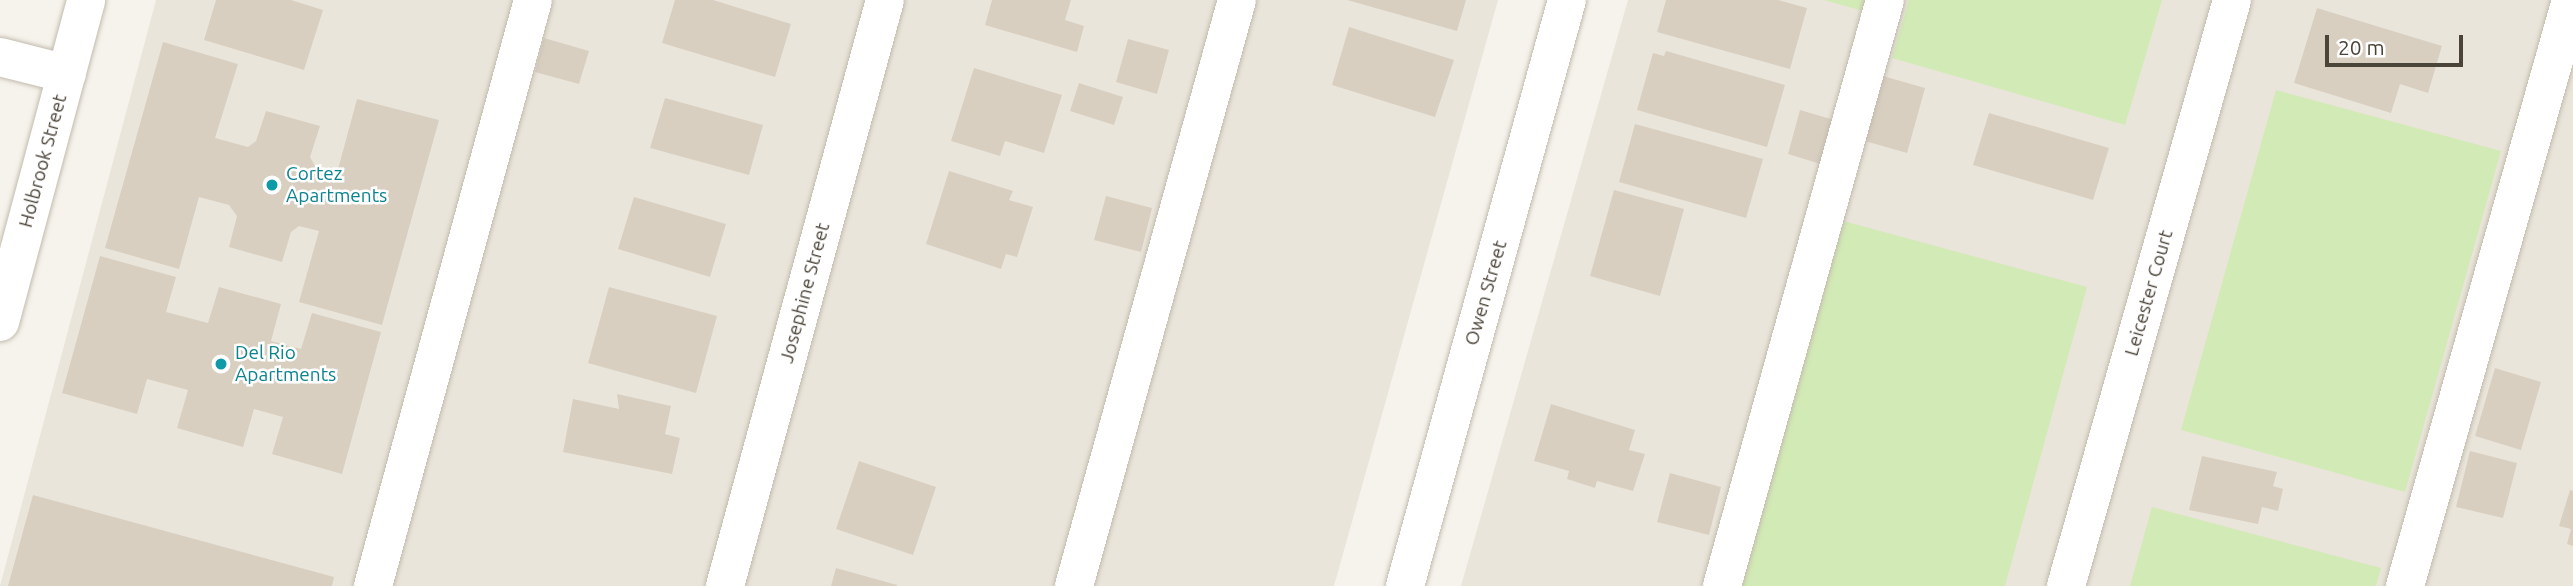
<!DOCTYPE html>
<style>
body{margin:0}
#map{position:relative;width:2573px;height:586px;overflow:hidden;background:#f6f3ec;font-family:Ubuntu,sans-serif}
div>[style]{position:absolute}
[style*='--x']{left:calc(var(--x)*1px);top:calc(var(--y)*1px);width:calc(var(--w)*1px);rotate:calc(var(--a)*1deg)}
.residential>*{inset:0;background:#eae5da}
.green>*{inset:0;background:#d2eab5}
.building>*{inset:0;background:#d8cfc1}
.roads{filter:drop-shadow(0 0 2px #c2bbae) drop-shadow(0 0 2px #c2bbae)}
.minor>*{height:38px;margin:-19px;padding:0 19px;transform-origin:19px;border-radius:19px;background:#fff}
.dots>*{width:19px;height:19px;translate:-50% -50%;box-sizing:border-box;border:4px solid #fff;border-radius:50%}
span{translate:-50% -50%;white-space:nowrap;text-align:center;line-height:1.15;-webkit-text-stroke:5px #fff;paint-order:stroke}
.street-label{font-size:19px;color:#4b4439}
.culture-label{font-size:19px;color:#0d838f}
.left{translate:0 -50%;text-align:left}
.scale{position:absolute;left:2325px;top:35px;width:138px;height:32px;box-sizing:border-box;border:4px solid #4b4439;border-top:0;padding-left:9px;font-size:21px;line-height:24px;white-space:nowrap;color:#4b4439;-webkit-text-stroke:5px #fff;paint-order:stroke}
</style>
<div id="map">
<div class="residential">
<i style="clip-path:polygon(156px 0,1498px 0,1334px 586px,0 586px)"></i>
<i style="clip-path:polygon(1628px 0,2573px 0,2573px 586px,1461px 586px)"></i>
</div>
<div class="green">
<i style="clip-path:polygon(1824px 0,1870px 0,1867px 12px)"></i>
<i style="clip-path:polygon(1909px 0,2162px 0,2125px 125px,1892px 58px)"></i>
<i style="clip-path:polygon(2276px 90px,2501px 151px,2405px 492px,2181px 430px)"></i>
<i style="clip-path:polygon(1836px 219px,2087px 287px,2005px 586px,1735px 586px)"></i>
<i style="clip-path:polygon(2152px 507px,2381px 568px,2376px 586px,2130px 586px)"></i>
</div>
<div class="building">
<i style="clip-path:polygon(216px 0,291px 0,323px 10px,304px 70px,204px 40px)"></i>
<i style="clip-path:polygon(675px 0,713px 0,791px 24px,775px 77px,662px 43px)"></i>
<i style="clip-path:polygon(992px 0,1071px 0,1065px 20px,1084px 26px,1077px 52px,985px 25px)"></i>
<i style="clip-path:polygon(1347px 0,1466px 0,1457px 31px)"></i>
<i style="clip-path:polygon(1666px 0,1778px 0,1807px 8px,1790px 69px,1657px 32px)"></i>
<i style="clip-path:polygon(2317px 8px,2442px 46px,2428px 93px,2400px 84px,2391px 113px,2294px 83px)"></i>
<i style="clip-path:polygon(1349px 27px,1454px 60px,1435px 117px,1332px 85px)"></i>
<i style="clip-path:polygon(544px 38px,589px 51px,579px 84px,535px 72px)"></i>
<i style="clip-path:polygon(1128px 39px,1169px 50px,1157px 94px,1116px 82px)"></i>
<i style="clip-path:polygon(163px 42px,238px 64px,215px 138px,248px 147px,256px 141px,266px 111px,320px 126px,310px 157px,315px 166px,337px 173px,357px 99px,439px 120px,382px 325px,299px 302px,319px 231px,299px 226px,291px 232px,282px 262px,229px 247px,237px 216px,229px 205px,199px 197px,179px 269px,105px 248px)"></i>
<i style="clip-path:polygon(1666px 51px,1785px 85px,1767px 147px,1637px 110px,1653px 53px,1664px 56px)"></i>
<i style="clip-path:polygon(974px 68px,1062px 95px,1044px 153px,1005px 141px,1000px 156px,951px 141px)"></i>
<i style="clip-path:polygon(1883px 76px,1925px 88px,1907px 153px,1865px 141px)"></i>
<i style="clip-path:polygon(1079px 83px,1123px 97px,1114px 125px,1070px 111px)"></i>
<i style="clip-path:polygon(665px 98px,763px 125px,749px 175px,650px 148px)"></i>
<i style="clip-path:polygon(1800px 110px,1841px 122px,1827px 166px,1788px 154px)"></i>
<i style="clip-path:polygon(1989px 113px,2109px 148px,2093px 200px,1973px 165px)"></i>
<i style="clip-path:polygon(1635px 124px,1763px 159px,1746px 218px,1619px 182px)"></i>
<i style="clip-path:polygon(949px 171px,1013px 191px,1009px 200px,1033px 207px,1017px 257px,1006px 254px,1001px 269px,926px 244px)"></i>
<i style="clip-path:polygon(1614px 190px,1684px 209px,1660px 296px,1590px 276px)"></i>
<i style="clip-path:polygon(1106px 196px,1152px 208px,1141px 252px,1094px 240px)"></i>
<i style="clip-path:polygon(634px 197px,726px 224px,710px 277px,618px 249px)"></i>
<i style="clip-path:polygon(100px 256px,176px 277px,166px 312px,208px 323px,219px 287px,281px 304px,271px 341px,301px 349px,312px 313px,381px 332px,342px 474px,272px 454px,283px 417px,254px 409px,243px 447px,177px 428px,188px 390px,147px 379px,137px 414px,62px 393px)"></i>
<i style="clip-path:polygon(609px 287px,717px 316px,696px 393px,588px 363px)"></i>
<i style="clip-path:polygon(2495px 368px,2541px 382px,2521px 450px,2475px 436px)"></i>
<i style="clip-path:polygon(617px 394px,671px 406px,665px 434px,680px 438px,672px 474px,563px 452px,573px 399px,619px 409px)"></i>
<i style="clip-path:polygon(1551px 404px,1635px 430px,1629px 450px,1645px 454px,1633px 491px,1597px 481px,1595px 488px,1567px 479px,1569px 471px,1534px 461px)"></i>
<i style="clip-path:polygon(2470px 451px,2517px 463px,2503px 518px,2456px 507px)"></i>
<i style="clip-path:polygon(2202px 456px,2277px 472px,2273px 486px,2283px 489px,2278px 511px,2262px 507px,2258px 524px,2189px 510px)"></i>
<i style="clip-path:polygon(859px 461px,936px 487px,913px 555px,836px 529px)"></i>
<i style="clip-path:polygon(1670px 473px,1721px 487px,1709px 535px,1657px 522px)"></i>
<i style="clip-path:polygon(2570px 490px,2573px 491px,2573px 546px,2567px 544px,2571px 529px,2559px 526px)"></i>
<i style="clip-path:polygon(33px 495px,334px 577px,332px 586px,8px 586px)"></i>
<i style="clip-path:polygon(836px 568px,897px 585px,897px 586px,831px 586px)"></i>
</div>
<div class="roads">
<div class="minor">
<i style="--x:0;--y:57;--w:69;--a:14.2"></i>
<i style="--x:0;--y:322;--w:333;--a:-75"></i>
<i style="--x:373;--y:586;--w:607;--a:-74.73"></i>
<i style="--x:725;--y:586;--w:607;--a:-74.73"></i>
<i style="--x:1074;--y:586;--w:608;--a:-74.46"></i>
<i style="--x:1405;--y:586;--w:608;--a:-74.55"></i>
<i style="--x:1722;--y:586;--w:608;--a:-74.46"></i>
<i style="--x:2066;--y:586;--w:609;--a:-74.18"></i>
<i style="--x:2405;--y:586;--w:609;--a:-74.18"></i>
</div>
</div>
<div class="dots">
<i style="left:272px;top:185px;background:#0f9aa8"></i>
<i style="left:221px;top:364px;background:#0f9aa8"></i>
</div>
<div class="street-label">
<span style="left:43px;top:161px;rotate:-75deg">Holbrook Street</span>
<span style="left:805px;top:293px;rotate:-75deg">Josephine Street</span>
<span style="left:1486px;top:293px;rotate:-74deg">Owen Street</span>
<span style="left:2149px;top:293px;rotate:-74deg">Leicester Court</span>
</div>
<div class="culture-label">
<span class="left" style="left:286px;top:185px">Cortez<br>Apartments</span>
<span class="left" style="left:235px;top:364px">Del Rio<br>Apartments</span>
</div>
<div class="scale">20 m</div>
</div>
